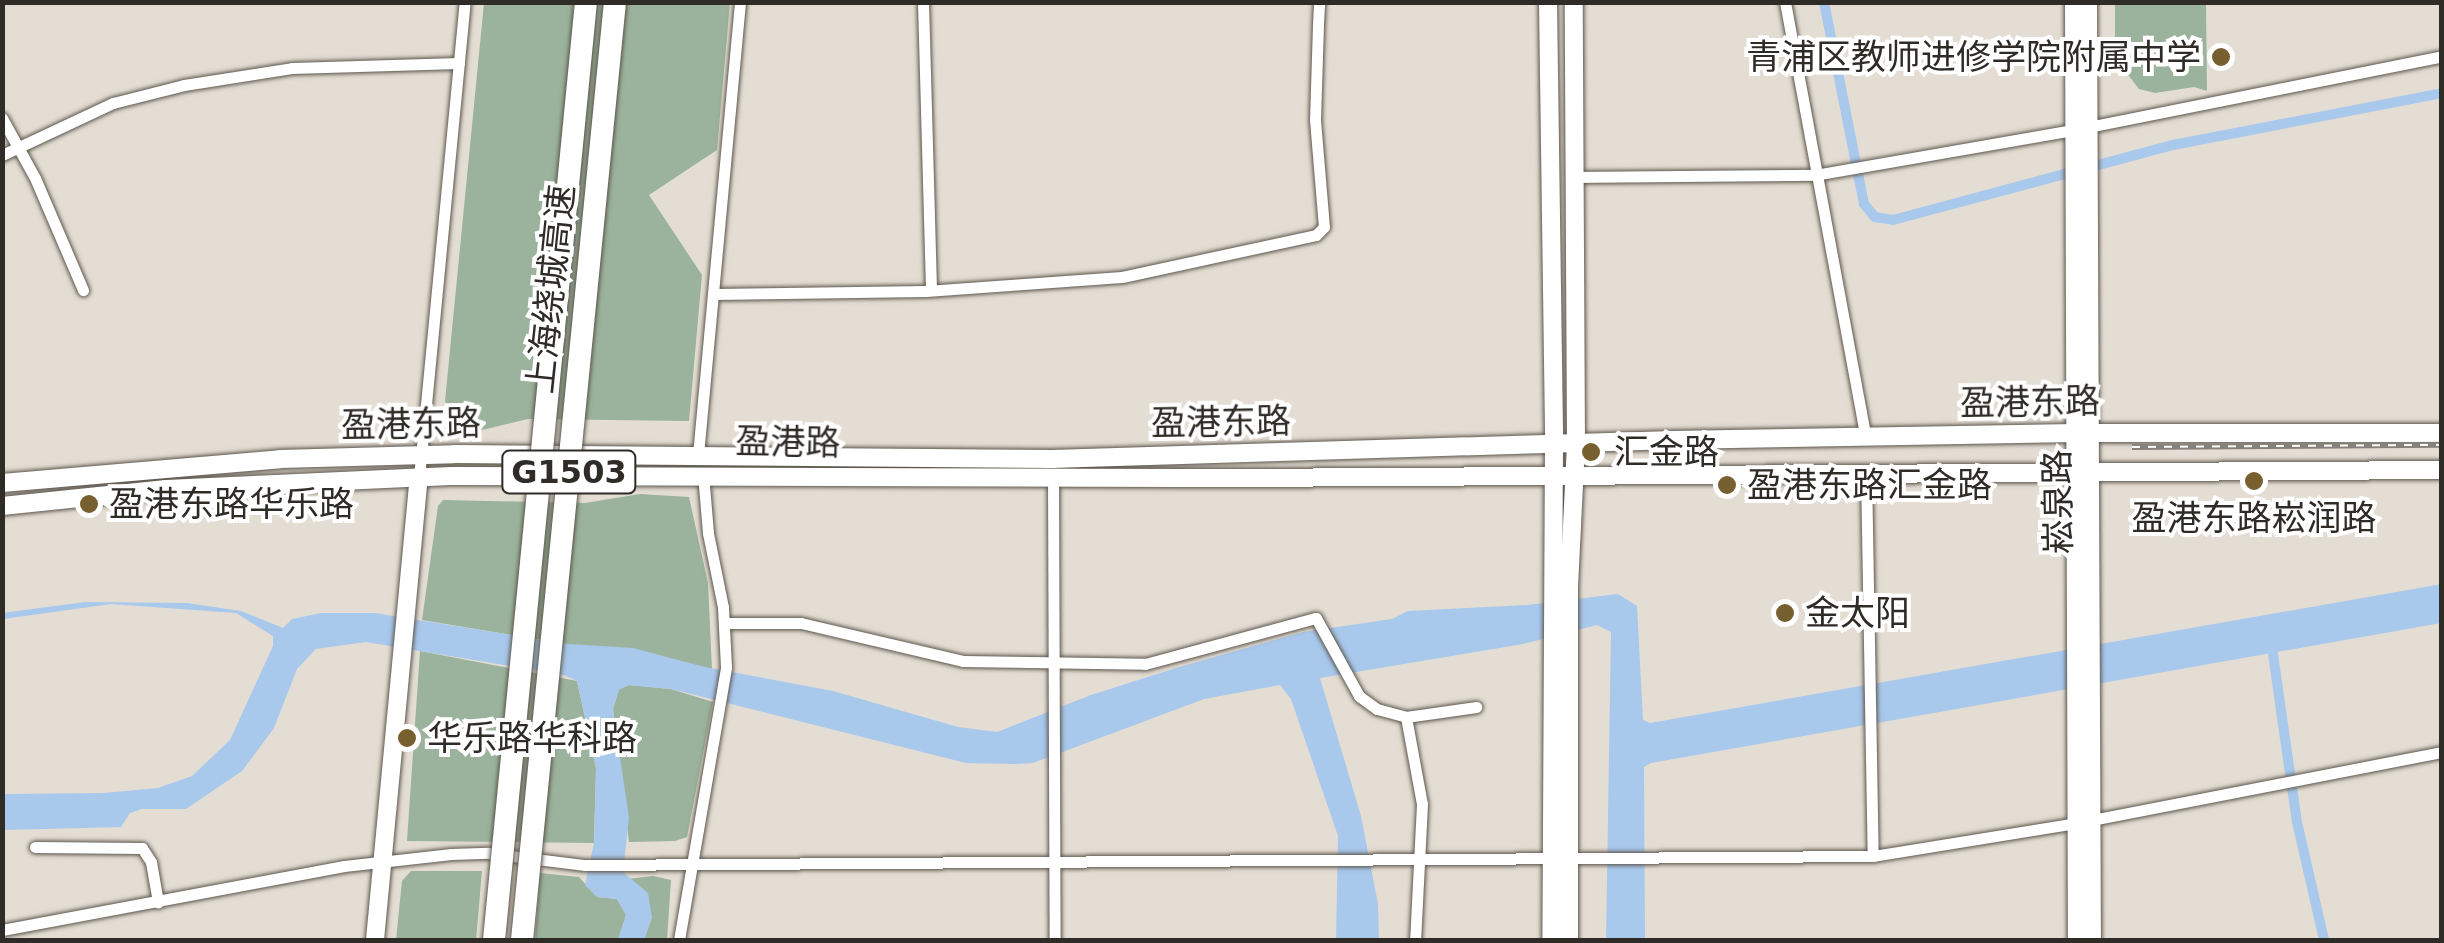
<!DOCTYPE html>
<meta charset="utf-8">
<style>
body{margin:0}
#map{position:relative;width:2444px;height:943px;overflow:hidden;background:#e4ddd3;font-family:"DejaVu Sans","Noto Sans SC",sans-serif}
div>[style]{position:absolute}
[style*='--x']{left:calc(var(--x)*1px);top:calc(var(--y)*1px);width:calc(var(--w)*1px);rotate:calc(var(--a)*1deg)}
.green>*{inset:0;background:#9bb39c}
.water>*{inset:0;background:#a8c8ec}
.canal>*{height:10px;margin:-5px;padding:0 5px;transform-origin:5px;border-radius:5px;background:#a8c8ec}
.roads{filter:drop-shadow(0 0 2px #5c564d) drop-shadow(0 0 2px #5c564d)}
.street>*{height:11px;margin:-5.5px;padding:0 5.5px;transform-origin:5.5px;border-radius:5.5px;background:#fff}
.secondary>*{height:18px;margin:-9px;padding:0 9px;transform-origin:9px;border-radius:9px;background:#fff}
.rail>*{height:6px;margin-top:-3px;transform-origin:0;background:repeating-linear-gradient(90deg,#fff 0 8px,#86817a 0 16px);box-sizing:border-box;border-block:2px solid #86817a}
.bridges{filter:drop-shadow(0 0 2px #5c564d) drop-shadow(0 0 2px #5c564d)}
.highway-bridge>*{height:22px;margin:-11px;padding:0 11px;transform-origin:11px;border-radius:11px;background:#fff}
.dots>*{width:28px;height:28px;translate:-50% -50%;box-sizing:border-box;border:5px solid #fff;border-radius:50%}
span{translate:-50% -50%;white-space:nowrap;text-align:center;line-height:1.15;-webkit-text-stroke:8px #fff;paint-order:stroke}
.shield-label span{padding:2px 8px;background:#fff;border:2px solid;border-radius:8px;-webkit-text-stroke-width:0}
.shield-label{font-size:32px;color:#2f2c28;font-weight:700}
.poi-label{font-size:35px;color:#2f2c28}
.right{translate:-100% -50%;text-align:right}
.left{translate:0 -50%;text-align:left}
.street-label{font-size:35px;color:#2f2c28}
.frame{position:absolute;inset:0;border:5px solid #2f2c28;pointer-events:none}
</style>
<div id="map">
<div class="green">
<i style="clip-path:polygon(484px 3px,730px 3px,717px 150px,649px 195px,702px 275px,689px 421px,528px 419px,478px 431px,452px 424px,445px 401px)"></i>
<i style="clip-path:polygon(2115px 3px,2206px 3px,2207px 91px,2194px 87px,2155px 93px,2139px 89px,2115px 58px)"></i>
<i style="clip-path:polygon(640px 494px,689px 497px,708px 583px,712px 669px,422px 620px,438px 506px,443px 500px,585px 503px)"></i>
<i style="clip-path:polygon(420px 651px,577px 681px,596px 768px,594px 843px,407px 841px)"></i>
<i style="clip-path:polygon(629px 685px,671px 689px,713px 702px,687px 837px,675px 841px,629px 842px,613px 709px,619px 689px)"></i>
<i style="clip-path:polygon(411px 871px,482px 871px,476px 940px,396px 940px,402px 881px)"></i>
<i style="clip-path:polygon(540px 873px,579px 877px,597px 897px,617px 899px,626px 915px,618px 940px,535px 940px)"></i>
<i style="clip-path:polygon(653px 876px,671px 880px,667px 940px,644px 940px,652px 917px,627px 879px)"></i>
</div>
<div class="water">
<i style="clip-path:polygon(2442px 584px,2441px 623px,1651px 763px,1644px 767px,1645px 940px,1606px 940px,1611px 632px,1597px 625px,1523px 644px,1320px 678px,1361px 816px,1378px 904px,1379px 940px,1336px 940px,1338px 836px,1291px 699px,1280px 685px,1204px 699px,1033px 763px,1014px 764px,966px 763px,671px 689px,628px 685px,619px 690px,613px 709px,629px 818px,623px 872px,648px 893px,652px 917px,644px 940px,618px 940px,626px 915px,617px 899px,597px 897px,585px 885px,594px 843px,596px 768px,577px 681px,564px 675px,366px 642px,316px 649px,297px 669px,274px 728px,242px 771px,186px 809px,142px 809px,130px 813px,121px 827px,3px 830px,3px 794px,104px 793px,158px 788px,192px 776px,230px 740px,273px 646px,273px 636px,236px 613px,111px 604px,3px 619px,2px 613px,85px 602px,187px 603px,241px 611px,283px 628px,292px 619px,321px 613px,375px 613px,568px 644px,633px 648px,705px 667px,833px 691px,958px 727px,997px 732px,1091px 695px,1176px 668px,1303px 632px,1392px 619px,1408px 611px,1527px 605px,1618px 594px,1637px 606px,1643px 720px,1650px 723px)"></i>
</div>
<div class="canal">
<i style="--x:1824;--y:2;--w:206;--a:78.8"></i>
<i style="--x:1864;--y:204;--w:17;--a:50"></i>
<i style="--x:1875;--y:217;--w:18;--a:9"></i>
<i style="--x:1893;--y:220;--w:290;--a:-15"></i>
<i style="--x:2173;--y:145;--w:274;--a:-10.9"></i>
<i style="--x:2271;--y:640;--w:184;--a:81.9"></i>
<i style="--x:2297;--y:822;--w:121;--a:77.1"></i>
</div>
<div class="roads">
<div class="street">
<i style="--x:923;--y:2;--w:286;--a:88.4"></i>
<i style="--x:1785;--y:2;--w:444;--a:79.5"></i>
<i style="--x:1318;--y:24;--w:22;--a:-87"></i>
<i style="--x:2;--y:118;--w:68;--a:61.2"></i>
<i style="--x:35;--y:178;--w:122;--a:66.8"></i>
<i style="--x:2;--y:155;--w:123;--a:-25.1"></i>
<i style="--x:113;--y:103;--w:73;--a:-14.2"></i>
<i style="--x:184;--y:85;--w:109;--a:-8.9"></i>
<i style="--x:292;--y:68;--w:167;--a:-1.7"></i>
<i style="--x:1574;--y:177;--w:241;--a:-0.5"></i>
<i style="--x:1815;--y:175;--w:262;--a:-9.9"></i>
<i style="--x:2073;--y:130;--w:376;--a:-11.3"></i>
<i style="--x:714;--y:294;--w:212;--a:-0.8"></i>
<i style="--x:926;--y:291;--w:196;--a:-4.1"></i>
<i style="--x:1122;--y:277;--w:198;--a:-12.2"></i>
<i style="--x:1316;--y:235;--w:11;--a:-45"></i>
<i style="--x:1324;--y:227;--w:107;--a:-94.8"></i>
<i style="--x:1315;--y:120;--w:95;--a:-88.2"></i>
<i style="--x:698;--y:455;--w:455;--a:-84.7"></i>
<i style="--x:1866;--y:471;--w:385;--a:89"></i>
<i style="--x:1053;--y:475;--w:465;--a:89.8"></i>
<i style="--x:419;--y:477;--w:477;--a:-84.5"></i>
<i style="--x:724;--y:623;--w:77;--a:0"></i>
<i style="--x:801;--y:623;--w:166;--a:13.2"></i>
<i style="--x:963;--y:661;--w:182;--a:0.9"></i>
<i style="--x:1145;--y:664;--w:177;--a:-15.1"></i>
<i style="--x:1316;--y:618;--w:89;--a:61.1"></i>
<i style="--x:1359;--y:696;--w:22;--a:36"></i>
<i style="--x:1377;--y:709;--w:30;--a:15"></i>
<i style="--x:1406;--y:717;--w:71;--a:-8.1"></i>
<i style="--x:1406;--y:717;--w:88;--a:79.6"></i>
<i style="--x:1422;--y:804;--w:136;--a:92.9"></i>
<i style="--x:35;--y:847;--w:107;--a:0.5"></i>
<i style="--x:142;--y:848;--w:17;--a:57"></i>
<i style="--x:151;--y:862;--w:41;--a:80.1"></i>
<i style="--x:2;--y:930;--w:348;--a:-10.6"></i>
<i style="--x:344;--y:866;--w:108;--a:-6.4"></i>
<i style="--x:451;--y:854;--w:37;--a:-2"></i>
<i style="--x:488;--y:853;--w:98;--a:7.1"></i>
<i style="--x:585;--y:865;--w:1288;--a:-0.4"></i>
<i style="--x:1873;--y:856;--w:206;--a:-9.2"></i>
<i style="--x:2076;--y:823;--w:373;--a:-11"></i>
<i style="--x:679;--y:940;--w:277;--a:-80.2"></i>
<i style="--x:726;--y:667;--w:60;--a:-92.9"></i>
<i style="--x:723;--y:607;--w:76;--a:-101.5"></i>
<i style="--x:708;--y:533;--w:59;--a:-94.8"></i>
</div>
<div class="secondary">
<i style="--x:1548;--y:2;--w:441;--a:89.2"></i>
<i style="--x:1554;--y:443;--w:497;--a:90.3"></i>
<i style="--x:2074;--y:2;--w:938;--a:89.82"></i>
<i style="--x:2088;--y:2;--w:938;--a:89.76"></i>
<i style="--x:2;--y:483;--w:279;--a:-4.9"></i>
<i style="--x:280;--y:459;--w:174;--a:-1.6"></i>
<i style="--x:454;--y:454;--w:598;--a:0.48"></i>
<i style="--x:1052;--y:459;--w:622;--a:-1.75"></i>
<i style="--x:1674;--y:440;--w:415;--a:-1"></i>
<i style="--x:2089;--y:433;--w:353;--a:0"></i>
<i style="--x:2;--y:506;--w:165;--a:-5.9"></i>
<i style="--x:166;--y:489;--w:285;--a:-2.6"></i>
<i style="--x:451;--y:476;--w:789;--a:0.15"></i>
<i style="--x:1240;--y:478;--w:1202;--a:-0.38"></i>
<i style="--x:375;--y:940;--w:465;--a:-84.6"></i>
<i style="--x:1569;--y:940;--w:353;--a:-90"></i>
<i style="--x:1569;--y:587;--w:144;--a:-87.2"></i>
<i style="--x:1576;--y:443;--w:441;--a:-90.3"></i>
</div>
</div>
<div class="rail">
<i style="--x:2132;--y:447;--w:310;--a:-0.4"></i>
</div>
<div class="bridges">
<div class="highway-bridge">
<i style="--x:494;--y:940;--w:943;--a:-84.4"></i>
<i style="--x:522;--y:940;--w:943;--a:-84.34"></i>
</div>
</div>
<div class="dots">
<i style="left:2221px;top:57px;background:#775f30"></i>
<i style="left:1591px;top:452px;background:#775f30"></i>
<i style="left:2254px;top:481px;background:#775f30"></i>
<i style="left:1727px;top:485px;background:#775f30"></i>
<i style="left:89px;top:504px;background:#775f30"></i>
<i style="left:1785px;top:613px;background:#775f30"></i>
<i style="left:407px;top:738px;background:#775f30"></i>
</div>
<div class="shield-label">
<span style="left:569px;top:472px">G1503</span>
</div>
<div class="poi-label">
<span class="right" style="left:2201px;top:57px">青浦区教师进修学院附属中学</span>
<span class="left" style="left:1614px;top:452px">汇金路</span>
<span class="left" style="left:1747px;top:485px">盈港东路汇金路</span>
<span class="left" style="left:109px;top:504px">盈港东路华乐路</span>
<span style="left:2254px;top:518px">盈港东路崧润路</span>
<span class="left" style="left:1805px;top:613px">金太阳</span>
<span class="left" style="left:427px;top:738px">华乐路华科路</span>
</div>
<div class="street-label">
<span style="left:551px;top:289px;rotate:-84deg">上海绕城高速</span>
<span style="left:2030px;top:402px;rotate:-1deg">盈港东路</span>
<span style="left:1221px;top:422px;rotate:-1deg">盈港东路</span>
<span style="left:411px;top:424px;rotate:-1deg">盈港东路</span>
<span style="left:788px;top:442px;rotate:1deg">盈港路</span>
<span style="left:2058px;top:502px;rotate:-91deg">崧泉路</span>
</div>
<div class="frame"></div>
</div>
